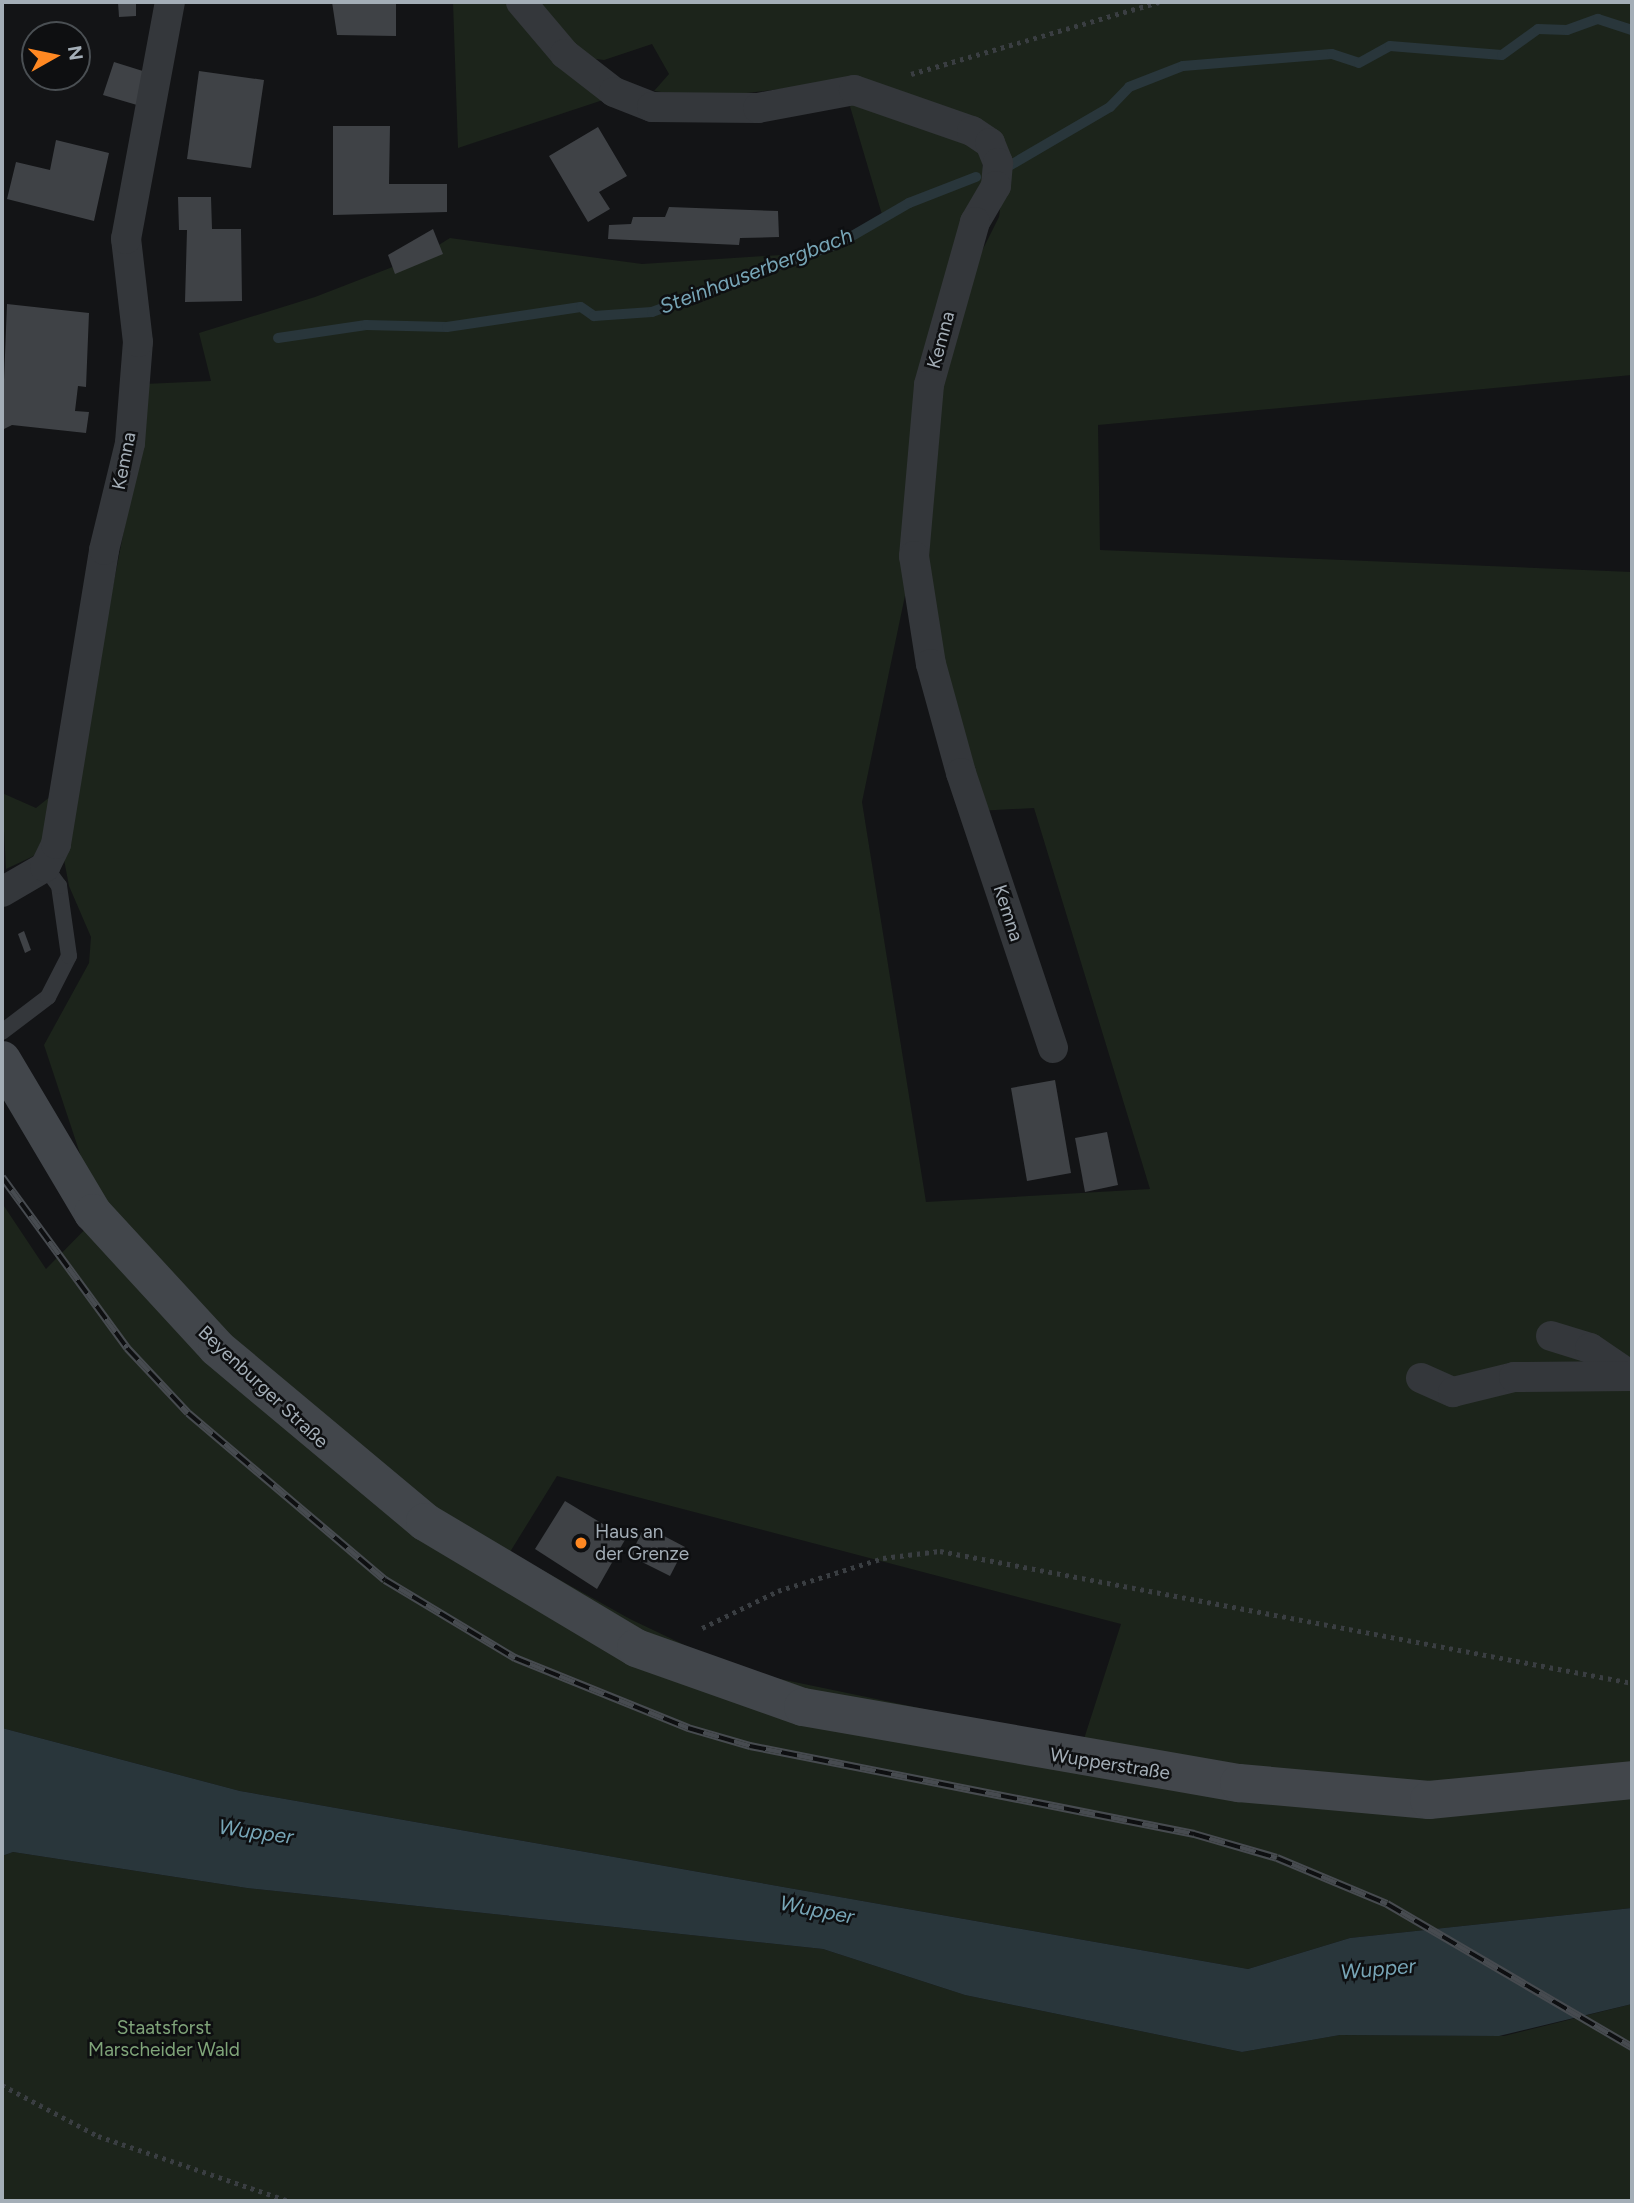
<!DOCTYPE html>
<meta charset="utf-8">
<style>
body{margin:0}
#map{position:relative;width:1634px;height:2203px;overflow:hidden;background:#131416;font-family:Figtree,sans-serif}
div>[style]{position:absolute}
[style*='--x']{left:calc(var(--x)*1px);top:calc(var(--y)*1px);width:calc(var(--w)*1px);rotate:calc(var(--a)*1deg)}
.green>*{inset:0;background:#1c241b}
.water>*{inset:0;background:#29363b}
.stream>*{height:10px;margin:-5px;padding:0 5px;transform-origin:5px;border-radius:5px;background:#29363b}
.building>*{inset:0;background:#3f4246}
.path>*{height:4.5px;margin-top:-2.25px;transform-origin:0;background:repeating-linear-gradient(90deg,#3a3e42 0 3.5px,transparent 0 8.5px)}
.lane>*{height:16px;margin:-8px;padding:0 8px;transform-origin:8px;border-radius:8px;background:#34373b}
.street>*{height:30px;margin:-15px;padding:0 15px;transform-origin:15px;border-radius:15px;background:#34373b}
.secondary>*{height:38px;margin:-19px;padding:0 19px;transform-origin:19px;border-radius:19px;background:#42464b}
.rail>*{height:8px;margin-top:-4px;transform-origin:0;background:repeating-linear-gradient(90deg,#0e0f11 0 16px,#474b50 0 32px);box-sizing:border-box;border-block:2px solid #474b50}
.dots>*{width:19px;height:19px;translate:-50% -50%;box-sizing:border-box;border:4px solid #0e0f11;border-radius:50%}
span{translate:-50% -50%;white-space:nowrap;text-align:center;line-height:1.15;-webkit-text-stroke:5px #0e0f11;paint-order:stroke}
.street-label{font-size:19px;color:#a4aeb7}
.poi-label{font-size:19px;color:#a4aeb7}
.left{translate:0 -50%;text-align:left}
.park-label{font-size:19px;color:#7fa479}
.water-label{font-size:21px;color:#77a5b6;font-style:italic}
.frame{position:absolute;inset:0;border:4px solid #a4aeb7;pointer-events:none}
.north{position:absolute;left:21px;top:21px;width:70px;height:70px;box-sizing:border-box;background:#0e0f11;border:2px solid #4a4f53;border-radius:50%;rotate:81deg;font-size:19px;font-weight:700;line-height:28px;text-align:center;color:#a4aeb7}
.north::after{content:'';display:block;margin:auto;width:24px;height:32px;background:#f82;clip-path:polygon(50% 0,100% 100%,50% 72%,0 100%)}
</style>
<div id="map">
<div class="green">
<i style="clip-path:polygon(453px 2px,514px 2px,606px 99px,458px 148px)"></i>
<i style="clip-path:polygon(evenodd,531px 2px,1632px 2px,1632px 375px,1098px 425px,1100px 550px,1632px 572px,1632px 1908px,1350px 1938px,1248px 1969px,240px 1791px,2px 1728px,2px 1203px,46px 1269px,100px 1214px,44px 1045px,89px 963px,91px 937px,69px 886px,62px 849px,137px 463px,144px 384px,211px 381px,199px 333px,315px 297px,421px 256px,450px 238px,642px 264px,796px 254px,838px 245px,883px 218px,849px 103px,958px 131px,981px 151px,985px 188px,957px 267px,975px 265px,999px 217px,1006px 165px,986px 125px,847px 81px,705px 98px,654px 91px,669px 74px,652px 44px,604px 60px,588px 58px,561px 40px,531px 2px,912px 562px,977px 811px,1034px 808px,1150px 1189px,926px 1202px,862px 802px,912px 562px,531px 2px,557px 1476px,1121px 1624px,1083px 1742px,737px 1670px,630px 1619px,510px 1552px,557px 1476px)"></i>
<i style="clip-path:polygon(2px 793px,36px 808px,51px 796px,40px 853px,6px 869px)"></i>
<i style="clip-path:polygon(13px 1852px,247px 1888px,823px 1949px,965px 1995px,1242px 2052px,1340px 2035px,1504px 2036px,1632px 2004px,1632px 2201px,2px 2201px,2px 1856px)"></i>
</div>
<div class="water">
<i style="clip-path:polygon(2px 1728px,240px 1791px,1248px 1969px,1350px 1938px,1632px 1908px,1632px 2004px,1499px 2036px,1340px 2035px,1242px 2052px,965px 1995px,823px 1949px,247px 1888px,13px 1852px,2px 1856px)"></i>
</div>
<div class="stream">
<i style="--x:1009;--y:166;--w:117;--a:-30.3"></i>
<i style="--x:1110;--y:107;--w:28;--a:-46"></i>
<i style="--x:1129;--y:87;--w:58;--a:-21.3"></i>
<i style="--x:1183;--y:66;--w:149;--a:-4.6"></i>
<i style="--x:1332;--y:54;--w:28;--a:18"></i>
<i style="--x:1359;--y:63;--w:35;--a:-29"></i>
<i style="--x:1390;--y:46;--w:112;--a:4.6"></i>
<i style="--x:1502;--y:55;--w:44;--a:-35.8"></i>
<i style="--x:1538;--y:29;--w:29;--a:2"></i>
<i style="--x:1567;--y:30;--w:33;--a:-20"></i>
<i style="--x:1598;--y:19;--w:36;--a:18"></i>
<i style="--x:278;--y:338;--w:89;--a:-8.4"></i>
<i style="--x:366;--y:325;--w:81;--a:1.4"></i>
<i style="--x:447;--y:327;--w:135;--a:-8.5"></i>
<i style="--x:581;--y:307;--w:16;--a:35"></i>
<i style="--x:594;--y:316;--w:58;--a:-3.9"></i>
<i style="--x:652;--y:312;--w:200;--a:-20.2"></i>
<i style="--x:840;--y:243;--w:80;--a:-30.1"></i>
<i style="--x:909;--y:203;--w:72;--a:-21.2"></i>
</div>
<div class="building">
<i style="clip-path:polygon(118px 2px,136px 2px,136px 16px,119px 17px)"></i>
<i style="clip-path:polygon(332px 2px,396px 2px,396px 36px,337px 35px)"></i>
<i style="clip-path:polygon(114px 62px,146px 72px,137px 105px,103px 95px)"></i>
<i style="clip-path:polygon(199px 71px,264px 80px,251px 168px,187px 159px)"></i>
<i style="clip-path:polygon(333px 126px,390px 126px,389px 184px,447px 184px,447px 212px,333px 215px)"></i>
<i style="clip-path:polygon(598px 127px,627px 176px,599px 192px,610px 209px,588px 222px,549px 156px)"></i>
<i style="clip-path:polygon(56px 140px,109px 153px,94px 221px,7px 199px,16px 162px,50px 170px)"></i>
<i style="clip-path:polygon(178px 197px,211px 197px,212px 229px,241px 229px,242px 301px,185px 302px,187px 230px,179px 230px)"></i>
<i style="clip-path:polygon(669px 207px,778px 211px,779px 237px,740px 238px,739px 245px,608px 239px,609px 225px,631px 224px,633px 217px,665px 217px)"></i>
<i style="clip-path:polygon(433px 229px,443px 254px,395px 274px,388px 255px)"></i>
<i style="clip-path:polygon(7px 304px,89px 313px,86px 387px,78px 386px,75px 411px,89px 412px,86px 433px,12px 425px,2px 430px)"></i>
<i style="clip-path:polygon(24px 931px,31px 950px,25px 953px,18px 934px)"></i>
<i style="clip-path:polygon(1055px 1080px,1071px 1173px,1027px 1181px,1011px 1088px)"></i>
<i style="clip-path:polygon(1107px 1132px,1118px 1185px,1085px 1192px,1075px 1138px)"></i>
<i style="clip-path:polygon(565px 1501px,626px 1538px,597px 1589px,535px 1549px)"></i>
<i style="clip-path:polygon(645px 1526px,685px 1547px,670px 1576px,630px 1556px)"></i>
</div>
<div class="path">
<i style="--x:911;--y:74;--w:258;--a:-16.2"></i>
<i style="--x:702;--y:1628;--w:85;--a:-26"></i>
<i style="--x:778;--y:1591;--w:110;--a:-17.4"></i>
<i style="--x:883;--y:1558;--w:57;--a:-7"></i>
<i style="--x:940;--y:1551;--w:704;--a:10.8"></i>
<i style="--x:2;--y:2085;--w:109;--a:28"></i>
<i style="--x:98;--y:2136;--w:202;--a:18.8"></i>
</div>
<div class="lane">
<i style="--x:2;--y:1032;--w:58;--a:-37.3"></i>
<i style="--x:48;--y:997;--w:46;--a:-62.9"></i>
<i style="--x:69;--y:956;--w:71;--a:-98.1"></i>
<i style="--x:59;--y:886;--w:24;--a:-126"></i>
</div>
<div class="street">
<i style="--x:521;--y:2;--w:68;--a:49.8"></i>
<i style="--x:565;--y:54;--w:62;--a:37.8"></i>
<i style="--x:614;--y:92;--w:41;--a:21.5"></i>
<i style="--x:652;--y:107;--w:106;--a:0.5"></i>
<i style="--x:758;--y:108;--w:98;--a:-10.6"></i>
<i style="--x:854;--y:90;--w:125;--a:19.2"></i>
<i style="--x:972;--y:131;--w:22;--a:34"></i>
<i style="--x:990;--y:143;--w:22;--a:68"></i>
<i style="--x:998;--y:163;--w:23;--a:95"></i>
<i style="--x:996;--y:186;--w:42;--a:120.3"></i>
<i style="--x:975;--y:222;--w:169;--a:105.8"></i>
<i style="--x:929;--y:385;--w:172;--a:95"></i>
<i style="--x:914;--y:556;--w:109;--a:81.1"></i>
<i style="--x:931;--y:664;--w:113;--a:74.6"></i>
<i style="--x:961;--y:773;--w:290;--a:71.5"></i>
<i style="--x:2;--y:892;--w:50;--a:-30.2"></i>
<i style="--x:45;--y:867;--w:25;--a:-64"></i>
<i style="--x:56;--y:844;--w:298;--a:-80.7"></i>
<i style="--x:104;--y:550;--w:110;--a:-76.3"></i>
<i style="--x:130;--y:443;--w:101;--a:-85.5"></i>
<i style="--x:138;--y:342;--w:104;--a:-96.6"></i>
<i style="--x:126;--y:239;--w:241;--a:-79.5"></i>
<i style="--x:1551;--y:1336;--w:41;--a:17.1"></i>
<i style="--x:1590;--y:1348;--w:50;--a:34.3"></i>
<i style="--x:1421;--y:1378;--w:35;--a:24"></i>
<i style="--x:1453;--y:1392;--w:63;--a:-13.8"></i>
<i style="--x:1514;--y:1377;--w:118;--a:-0.5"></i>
</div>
<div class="secondary">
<i style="--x:2;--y:1060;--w:178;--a:59.3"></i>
<i style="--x:93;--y:1213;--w:183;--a:47.4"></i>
<i style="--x:217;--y:1348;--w:271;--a:39.9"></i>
<i style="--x:425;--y:1522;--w:246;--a:30.8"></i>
<i style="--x:636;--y:1648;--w:177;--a:19.5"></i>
<i style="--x:803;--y:1707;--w:443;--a:9.9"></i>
<i style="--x:1239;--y:1783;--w:191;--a:5.1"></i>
<i style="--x:1429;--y:1800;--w:204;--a:-5.6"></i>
</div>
<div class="rail">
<i style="--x:2;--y:1177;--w:212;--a:53.8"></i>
<i style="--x:127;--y:1348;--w:89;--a:46.8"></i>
<i style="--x:188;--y:1413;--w:258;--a:40.3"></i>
<i style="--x:385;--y:1580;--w:152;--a:31"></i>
<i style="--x:515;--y:1658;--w:187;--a:22"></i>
<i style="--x:688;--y:1728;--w:65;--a:16.2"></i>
<i style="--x:750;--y:1746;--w:453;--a:11.2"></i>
<i style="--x:1194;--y:1834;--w:86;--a:16.1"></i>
<i style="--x:1277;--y:1858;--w:119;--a:22.7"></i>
<i style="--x:1387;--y:1904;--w:284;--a:30.3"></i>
</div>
<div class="dots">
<i style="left:581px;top:1543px;background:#f82"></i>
</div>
<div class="street-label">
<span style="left:941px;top:340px;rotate:-75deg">Kemna</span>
<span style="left:124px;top:461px;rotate:-79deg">Kemna</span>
<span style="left:1008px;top:913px;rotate:72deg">Kemna</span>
<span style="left:263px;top:1387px;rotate:43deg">Beyenburger Straße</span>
<span style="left:1110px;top:1764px;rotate:9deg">Wupperstraße</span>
</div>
<div class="poi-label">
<span class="left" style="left:595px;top:1543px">Haus an<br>der Grenze</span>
</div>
<div class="park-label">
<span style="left:164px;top:2039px">Staatsforst<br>Marscheider Wald</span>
</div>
<div class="water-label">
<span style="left:756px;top:271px;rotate:-21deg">Steinhauserbergbach</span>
<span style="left:256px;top:1832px;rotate:8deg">Wupper</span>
<span style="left:817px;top:1910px;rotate:11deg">Wupper</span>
<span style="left:1378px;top:1969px;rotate:-5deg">Wupper</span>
</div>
<div class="frame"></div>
<div class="north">N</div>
</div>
